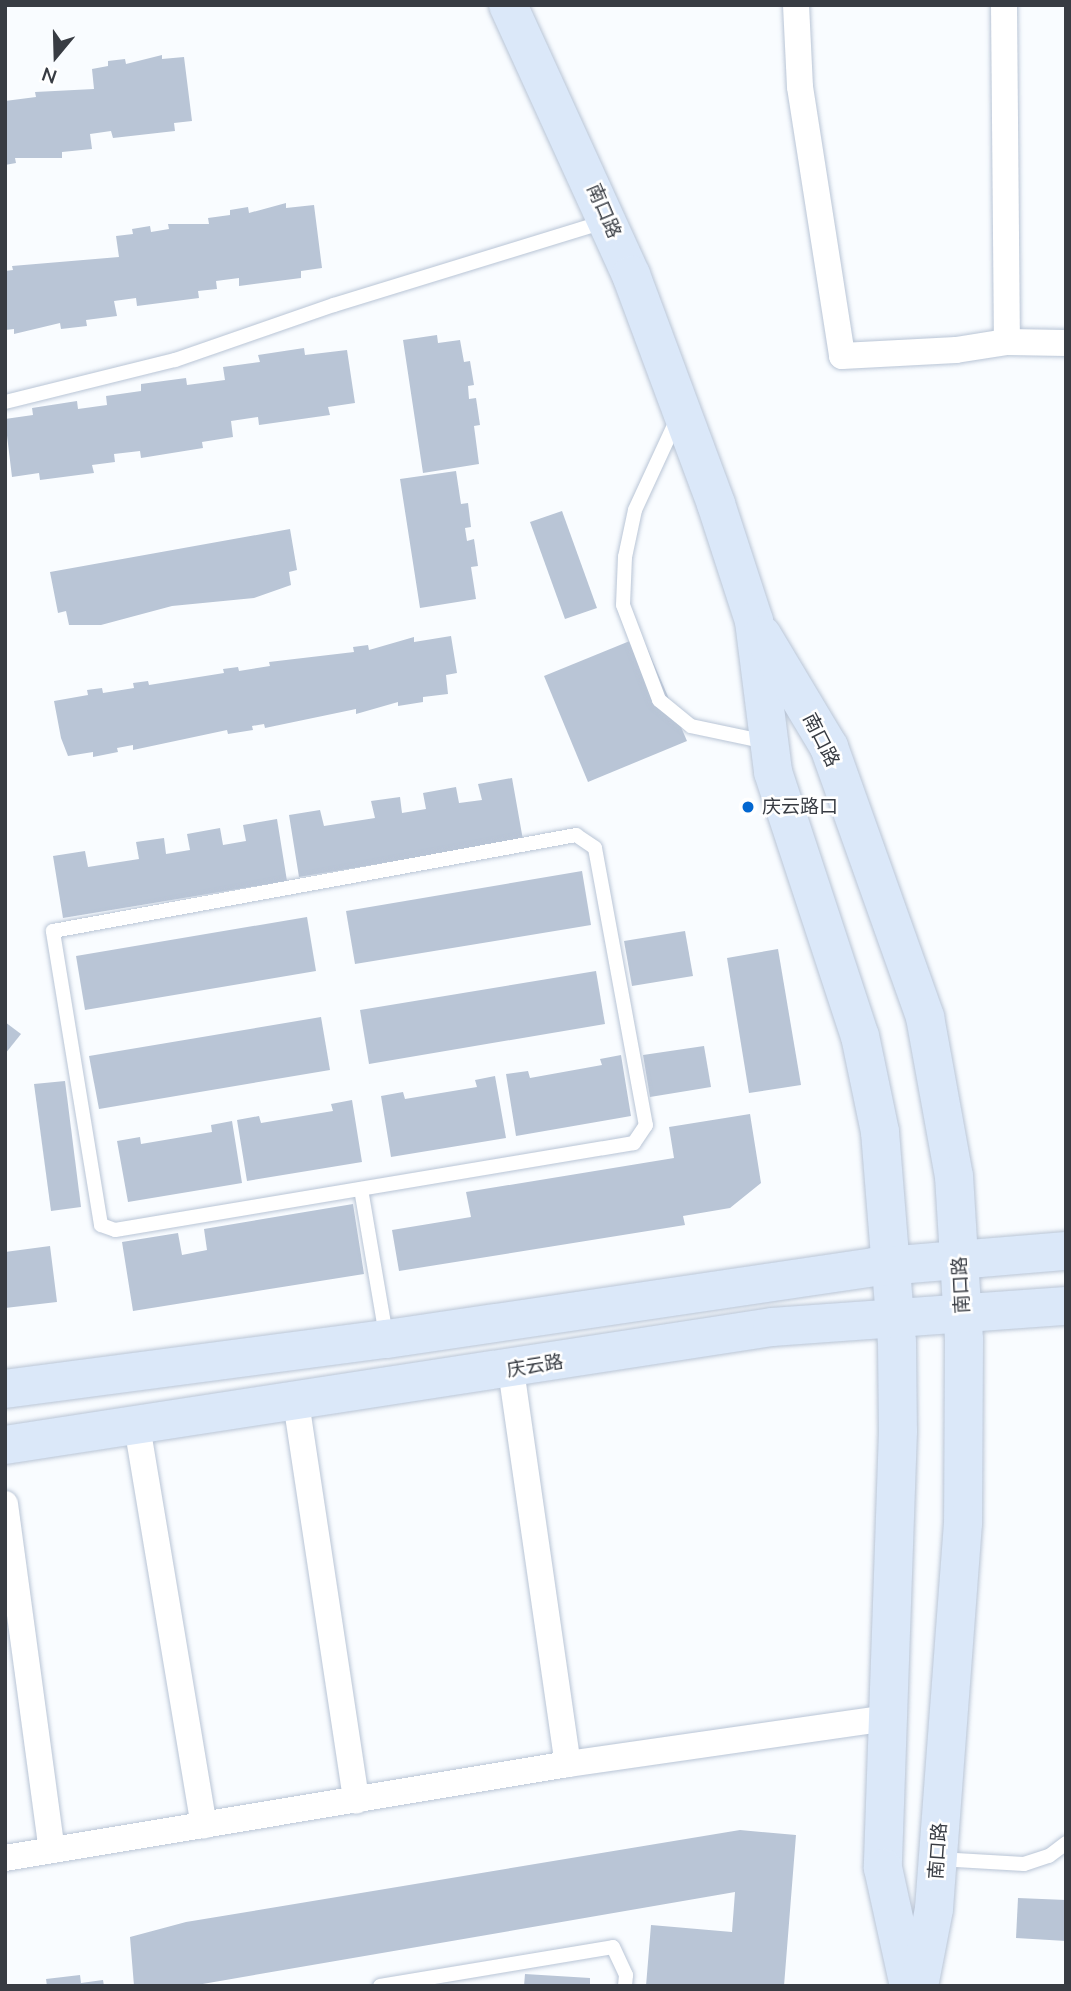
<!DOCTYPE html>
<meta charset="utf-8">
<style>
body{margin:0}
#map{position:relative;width:1071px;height:1991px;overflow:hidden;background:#f9fcff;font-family:Mulish,"Noto Sans SC",sans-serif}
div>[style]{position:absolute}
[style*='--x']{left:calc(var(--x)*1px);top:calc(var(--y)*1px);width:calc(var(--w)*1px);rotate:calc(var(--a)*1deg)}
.building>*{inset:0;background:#b9c5d6}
.roads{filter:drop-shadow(0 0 2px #b9c5d6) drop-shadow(0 0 2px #b9c5d6)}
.service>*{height:14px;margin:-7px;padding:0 7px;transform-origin:7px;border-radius:7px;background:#fff}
.minor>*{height:26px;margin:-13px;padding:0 13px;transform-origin:13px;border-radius:13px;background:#fff}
.secondary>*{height:38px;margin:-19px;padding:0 19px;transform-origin:19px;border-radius:19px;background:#dbe8f9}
.dots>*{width:19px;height:19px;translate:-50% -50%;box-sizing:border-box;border:4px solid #fff;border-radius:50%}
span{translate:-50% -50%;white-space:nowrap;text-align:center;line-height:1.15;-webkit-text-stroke:5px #fff;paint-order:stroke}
.street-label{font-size:19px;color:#383c43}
.poi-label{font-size:19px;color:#383c43}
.left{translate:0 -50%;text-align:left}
.frame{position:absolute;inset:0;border:7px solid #383c43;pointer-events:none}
.north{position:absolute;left:21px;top:21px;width:70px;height:70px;-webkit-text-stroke:5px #fff;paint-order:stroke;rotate:199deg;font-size:19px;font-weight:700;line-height:28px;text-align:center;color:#383c43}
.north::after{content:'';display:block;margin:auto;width:24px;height:32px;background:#383c43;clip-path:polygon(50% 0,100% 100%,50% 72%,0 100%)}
</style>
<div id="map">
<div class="building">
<i style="clip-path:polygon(162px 55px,162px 59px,184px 57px,192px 121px,174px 123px,175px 131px,113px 138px,111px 131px,90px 134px,92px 149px,62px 152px,62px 158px,15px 158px,16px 163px,5px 165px,5px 101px,36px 97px,35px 92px,94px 89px,92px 69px,108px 66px,108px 61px,125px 59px,126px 64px)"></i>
<i style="clip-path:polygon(286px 203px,286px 208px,314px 205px,322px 268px,301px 271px,301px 278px,239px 286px,239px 278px,216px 281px,217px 289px,198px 291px,199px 298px,137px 306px,136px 298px,114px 301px,117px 316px,86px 320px,87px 326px,61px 329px,60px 323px,14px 334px,14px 329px,5px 330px,5px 271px,13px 270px,12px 266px,119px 257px,116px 236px,133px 234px,132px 229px,150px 226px,151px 232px,169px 229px,168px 224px,209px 224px,208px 218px,230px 215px,230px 210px,248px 207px,249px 213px)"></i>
<i style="clip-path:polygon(437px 335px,438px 343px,460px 340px,464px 362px,470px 361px,474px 385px,468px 386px,469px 399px,476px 398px,480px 425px,474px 426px,479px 464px,423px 473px,403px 340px)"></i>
<i style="clip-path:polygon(304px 348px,305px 355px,347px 350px,355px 403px,328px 407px,330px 415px,259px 425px,258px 417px,231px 421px,233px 437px,202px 442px,203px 448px,141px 458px,140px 451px,114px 454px,115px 462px,92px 465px,94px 473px,40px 480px,39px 473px,12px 477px,5px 419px,33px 415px,32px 408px,77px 401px,78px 409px,107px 405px,106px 396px,141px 391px,141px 384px,186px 378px,187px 385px,225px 380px,223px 367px,260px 362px,258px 355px)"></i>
<i style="clip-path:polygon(456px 471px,461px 504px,468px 503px,471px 527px,465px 528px,467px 541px,474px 539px,478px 566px,471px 567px,476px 599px,420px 608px,400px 479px)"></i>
<i style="clip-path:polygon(562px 511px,597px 608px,565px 619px,530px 522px)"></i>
<i style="clip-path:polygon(290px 529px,297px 570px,289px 572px,291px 585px,254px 598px,172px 606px,101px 625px,69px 625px,66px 611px,58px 613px,50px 572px)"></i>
<i style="clip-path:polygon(451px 636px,457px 673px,446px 675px,448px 694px,423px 697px,423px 702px,398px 706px,398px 702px,356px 714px,356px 709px,265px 728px,264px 724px,252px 726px,253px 730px,228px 734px,227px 730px,133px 750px,133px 745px,117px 748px,118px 752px,93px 757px,93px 752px,68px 756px,61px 738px,54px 701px,88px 695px,87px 690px,102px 688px,103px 693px,134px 688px,133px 683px,148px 681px,149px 685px,224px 673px,223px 669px,238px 667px,239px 671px,270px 666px,269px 662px,354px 652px,353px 647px,368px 645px,369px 650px,414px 637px,414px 642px)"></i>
<i style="clip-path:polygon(642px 636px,687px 741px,588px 782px,544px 676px)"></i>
<i style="clip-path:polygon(512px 778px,523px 840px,299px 877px,289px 815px,320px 810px,324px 826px,375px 818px,371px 801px,400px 797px,402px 813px,426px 809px,423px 793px,456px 787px,459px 803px,482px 800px,478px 784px)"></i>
<i style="clip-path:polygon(277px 819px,287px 881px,63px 918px,53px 856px,85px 851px,88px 867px,139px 859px,136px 842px,164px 838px,166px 854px,190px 850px,187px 834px,220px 828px,223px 845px,246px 841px,243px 825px)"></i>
<i style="clip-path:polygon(582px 871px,591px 925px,355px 964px,346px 911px)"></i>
<i style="clip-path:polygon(307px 917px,316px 971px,85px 1010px,76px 956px)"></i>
<i style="clip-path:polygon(685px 931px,693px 976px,632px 986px,624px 941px)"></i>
<i style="clip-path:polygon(778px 949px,801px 1085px,749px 1093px,727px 958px)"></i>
<i style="clip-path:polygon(596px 971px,605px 1024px,369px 1064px,360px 1010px)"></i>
<i style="clip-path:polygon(321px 1017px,330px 1070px,99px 1109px,89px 1056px)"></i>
<i style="clip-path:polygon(5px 1022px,21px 1034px,5px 1054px)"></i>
<i style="clip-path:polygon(704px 1046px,711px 1087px,650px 1097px,643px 1055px)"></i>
<i style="clip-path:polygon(621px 1055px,631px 1116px,516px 1136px,506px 1074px,528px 1071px,530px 1078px,602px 1065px,600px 1059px)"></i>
<i style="clip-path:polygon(495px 1076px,506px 1138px,391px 1157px,381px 1096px,403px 1092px,405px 1099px,477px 1087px,475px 1080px)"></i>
<i style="clip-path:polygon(65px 1081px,81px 1207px,51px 1211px,34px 1084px)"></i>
<i style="clip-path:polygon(352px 1100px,362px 1162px,247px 1181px,237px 1120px,259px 1116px,261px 1123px,333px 1111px,331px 1104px)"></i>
<i style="clip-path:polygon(750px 1114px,761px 1183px,730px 1208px,683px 1216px,685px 1225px,399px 1271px,392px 1230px,471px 1217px,466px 1192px,674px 1158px,669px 1127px)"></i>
<i style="clip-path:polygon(232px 1121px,242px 1183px,128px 1202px,117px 1141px,140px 1137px,141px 1144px,212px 1132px,211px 1125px)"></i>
<i style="clip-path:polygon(353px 1204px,364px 1274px,133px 1311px,122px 1242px,178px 1233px,182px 1255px,207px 1250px,204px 1229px)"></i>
<i style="clip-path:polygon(50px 1246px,57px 1302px,5px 1308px,5px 1252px)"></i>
<i style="clip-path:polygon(740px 1830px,796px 1835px,784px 1986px,646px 1986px,651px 1925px,732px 1932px,735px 1892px,191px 1986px,134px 1986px,130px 1937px,186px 1922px)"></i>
<i style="clip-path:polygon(1018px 1898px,1066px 1900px,1066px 1941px,1016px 1938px)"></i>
<i style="clip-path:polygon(525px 1974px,590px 1978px,590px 1986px,524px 1986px)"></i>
<i style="clip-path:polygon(80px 1975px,81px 1983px,103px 1980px,104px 1986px,47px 1986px,46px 1979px)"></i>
</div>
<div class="roads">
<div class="service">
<i style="--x:5;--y:402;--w:175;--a:-13.9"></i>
<i style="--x:175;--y:360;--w:168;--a:-19.1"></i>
<i style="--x:334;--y:305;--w:282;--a:-17.1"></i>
<i style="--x:677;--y:419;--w:100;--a:114.8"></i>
<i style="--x:635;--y:510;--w:48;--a:102"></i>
<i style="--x:625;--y:557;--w:48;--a:92.4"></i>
<i style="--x:623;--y:605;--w:102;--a:69.2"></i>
<i style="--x:659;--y:700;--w:41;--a:39.1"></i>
<i style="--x:691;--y:726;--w:78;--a:11.9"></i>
<i style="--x:576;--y:835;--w:23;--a:34"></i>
<i style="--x:595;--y:848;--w:282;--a:79.6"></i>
<i style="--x:646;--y:1125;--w:22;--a:124"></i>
<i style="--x:634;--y:1143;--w:526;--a:170.48"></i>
<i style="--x:115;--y:1230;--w:15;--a:-160"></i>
<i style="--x:101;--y:1225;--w:298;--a:-99.3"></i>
<i style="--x:53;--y:931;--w:532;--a:-10.4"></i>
<i style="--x:361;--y:1189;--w:149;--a:80.3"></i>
<i style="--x:939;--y:1859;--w:85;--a:3.4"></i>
<i style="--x:1024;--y:1864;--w:26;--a:-18"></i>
<i style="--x:1049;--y:1856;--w:21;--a:-37"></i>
<i style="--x:380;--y:1986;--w:236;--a:-9.5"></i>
<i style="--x:613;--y:1947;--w:31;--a:65"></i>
<i style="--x:626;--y:1975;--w:11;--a:95"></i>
</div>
<div class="minor">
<i style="--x:796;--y:5;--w:82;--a:87.2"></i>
<i style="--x:800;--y:87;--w:272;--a:81.1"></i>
<i style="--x:842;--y:356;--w:114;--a:-3"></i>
<i style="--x:956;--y:350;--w:52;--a:-8.9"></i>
<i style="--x:1007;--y:342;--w:59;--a:1"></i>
<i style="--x:1004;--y:5;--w:337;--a:89.5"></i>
<i style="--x:511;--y:1370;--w:398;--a:81.8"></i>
<i style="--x:296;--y:1402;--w:403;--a:81.4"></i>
<i style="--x:137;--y:1426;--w:405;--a:80.5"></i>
<i style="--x:5;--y:1504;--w:349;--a:82.3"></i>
<i style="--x:5;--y:1858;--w:571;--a:-9.48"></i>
<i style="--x:568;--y:1764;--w:323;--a:-8.2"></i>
</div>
<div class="secondary">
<i style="--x:508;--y:5;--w:297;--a:65.5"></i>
<i style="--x:631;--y:275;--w:244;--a:69.6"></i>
<i style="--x:716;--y:504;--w:123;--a:72"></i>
<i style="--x:754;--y:621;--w:152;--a:82.8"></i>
<i style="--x:773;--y:772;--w:278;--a:71.8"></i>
<i style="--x:860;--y:1036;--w:98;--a:78.2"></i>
<i style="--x:880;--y:1132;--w:211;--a:85.4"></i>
<i style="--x:897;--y:1342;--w:89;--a:89.4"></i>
<i style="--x:898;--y:1431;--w:437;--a:92"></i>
<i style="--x:883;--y:1868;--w:121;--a:77.6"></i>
<i style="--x:762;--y:635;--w:131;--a:59.1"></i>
<i style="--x:829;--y:747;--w:287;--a:70.4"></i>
<i style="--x:925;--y:1017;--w:162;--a:79.7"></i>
<i style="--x:954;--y:1176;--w:164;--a:86.5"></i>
<i style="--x:964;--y:1340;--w:183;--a:90.3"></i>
<i style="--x:963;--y:1523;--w:387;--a:94.3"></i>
<i style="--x:934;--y:1909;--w:78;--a:101"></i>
<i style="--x:5;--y:1389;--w:385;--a:-7.5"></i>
<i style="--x:387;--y:1339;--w:492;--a:-8.4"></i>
<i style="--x:874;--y:1267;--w:193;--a:-4.8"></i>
<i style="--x:5;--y:1445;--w:776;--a:-8.75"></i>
<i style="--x:772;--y:1327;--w:295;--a:-4.1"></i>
</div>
</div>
<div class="dots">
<i style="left:748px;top:807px;background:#0367d0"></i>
</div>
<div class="street-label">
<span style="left:604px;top:211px;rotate:67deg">南口路</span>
<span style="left:821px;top:740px;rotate:63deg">南口路</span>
<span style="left:961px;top:1285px;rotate:-93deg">南口路</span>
<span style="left:535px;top:1366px;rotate:-9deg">庆云路</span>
<span style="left:938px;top:1851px;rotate:-86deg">南口路</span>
</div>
<div class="poi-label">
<span class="left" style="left:762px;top:807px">庆云路口</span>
</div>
<div class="frame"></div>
<div class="north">N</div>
</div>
